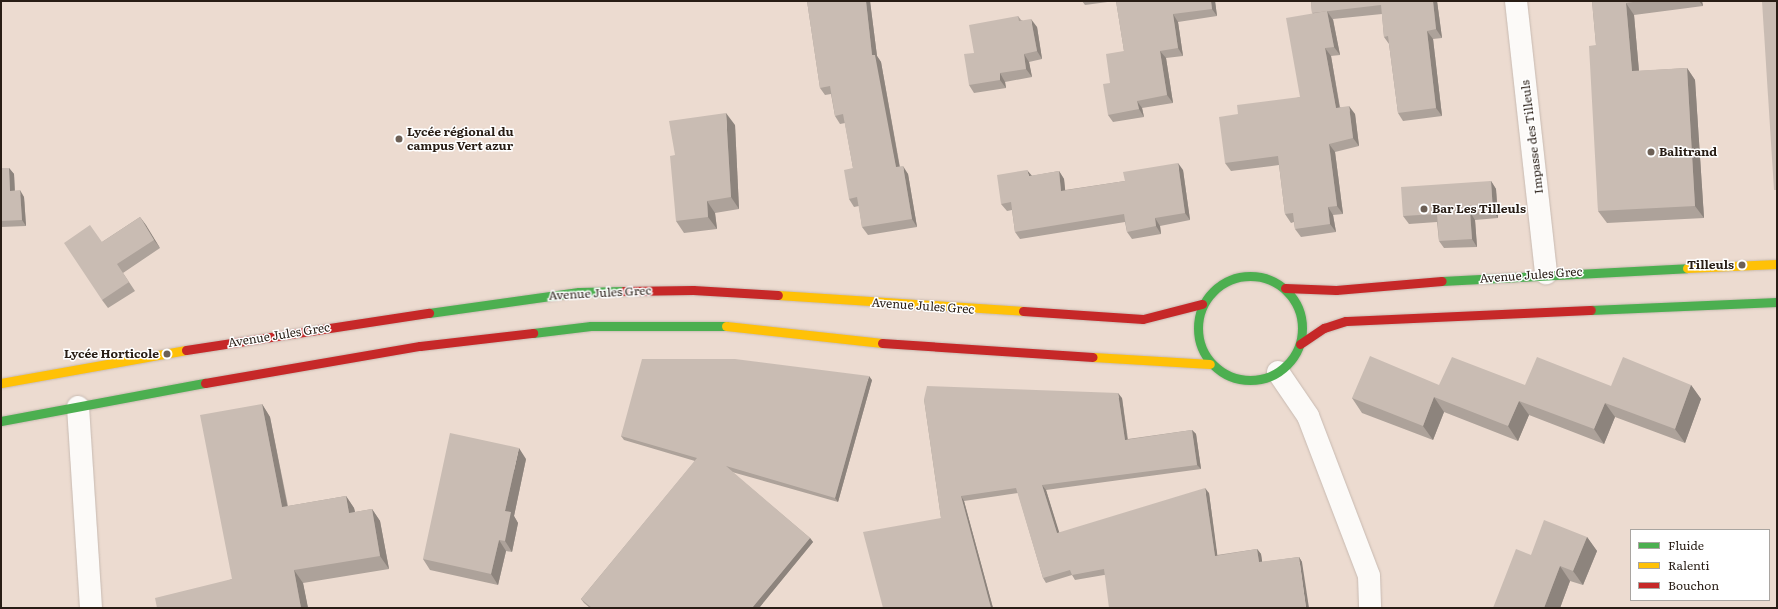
<!DOCTYPE html>
<meta charset="utf-8">
<style>
body{margin:0}
#map{position:relative;width:1778px;height:609px;overflow:hidden;background:#ecdbd0;font-family:Literata,serif}
div>[style]{position:absolute}
[style*='--x']{left:calc(var(--x)*1px);top:calc(var(--y)*1px);width:calc(var(--w)*1px);rotate:calc(var(--a)*1deg)}
.roads{filter:drop-shadow(0 0 1px #c8bab1) drop-shadow(0 0 1px #c8bab1)}
.street>*{height:22px;margin:-11px;padding:0 11px;transform-origin:11px;border-radius:11px;background:#fcfaf8}
.fast>*{height:9px;margin:-4.5px;padding:0 4.5px;transform-origin:4.5px;border-radius:4.5px;background:#4caf50}
.fast>.ring{margin:-4.5px;padding:0;box-sizing:content-box;background:none;border:9px solid #4caf50;border-radius:50%}
.slow>*{height:9px;margin:-4.5px;padding:0 4.5px;transform-origin:4.5px;border-radius:4.5px;background:#ffc107}
.jam>*{height:9px;margin:-4.5px;padding:0 4.5px;transform-origin:4.5px;border-radius:4.5px;background:#c62828}
.wall>*{inset:0;background:#ada29a}
.shaded-wall>*{inset:0;background:#8d847d}
.building>*{inset:0;background:#c9bcb3}
.dots>*{width:11px;height:11px;translate:-50% -50%;box-sizing:border-box;border:2px solid #fff;border-radius:50%}
span{translate:-50% -50%;white-space:nowrap;text-align:center;line-height:1.15;-webkit-text-stroke:3px #fff;paint-order:stroke}
.poi-label{font-size:12px;color:#281d15;font-weight:700}
.left{translate:0 -50%;text-align:left}
.right{translate:-100% -50%;text-align:right}
.street-label{font-size:12px;color:#281d15}
.frame{position:absolute;inset:0;border:2px solid #281d15;pointer-events:none}
.legend{position:absolute;left:1630px;top:529px;width:140px;height:72px;box-sizing:border-box;background:#fff;border:1px solid #a9a5a1;margin:0;padding:5px 7px;list-style:none;font-size:12px;color:#281d15}
.legend li{display:flex;align-items:center;gap:8px;height:20px}
.legend b{width:20px;border:1px solid #a9a5a1}
</style>
<div id="map">
<div class="roads">
<div class="street">
<i style="--x:1516;--y:1;--w:274;--a:83.7"></i>
<i style="--x:1278;--y:372;--w:53;--a:55.7"></i>
<i style="--x:1308;--y:416;--w:171;--a:69.1"></i>
<i style="--x:1369;--y:576;--w:32;--a:88"></i>
<i style="--x:78;--y:407;--w:201;--a:86.3"></i>
</div>
<div class="fast">
<i class="ring" style="left:1198px;top:276px;width:95px;height:95px"></i>
<i style="--x:1442;--y:281;--w:245;--a:-3"></i>
<i style="--x:1591;--y:310;--w:186;--a:-2.5"></i>
<i style="--x:429;--y:313;--w:151;--a:-8"></i>
<i style="--x:579;--y:292;--w:45;--a:-1.3"></i>
<i style="--x:533;--y:333;--w:58;--a:-6.9"></i>
<i style="--x:591;--y:326;--w:135;--a:0"></i>
<i style="--x:1;--y:421;--w:208;--a:-10.6"></i>
</div>
<div class="slow">
<i style="--x:1687;--y:268;--w:90;--a:-2.5"></i>
<i style="--x:778;--y:295;--w:246;--a:3.7"></i>
<i style="--x:726;--y:326;--w:157;--a:6.2"></i>
<i style="--x:1093;--y:357;--w:117;--a:3.4"></i>
<i style="--x:1;--y:383;--w:188;--a:-10.1"></i>
</div>
<div class="jam">
<i style="--x:1285;--y:288;--w:51;--a:2.2"></i>
<i style="--x:1336;--y:290;--w:106;--a:-4.9"></i>
<i style="--x:624;--y:291;--w:69;--a:-0.8"></i>
<i style="--x:693;--y:290;--w:85;--a:3.4"></i>
<i style="--x:1023;--y:311;--w:120;--a:3.8"></i>
<i style="--x:1143;--y:319;--w:61;--a:-14.3"></i>
<i style="--x:882;--y:343;--w:211;--a:3.8"></i>
<i style="--x:1300;--y:344;--w:29;--a:-34"></i>
<i style="--x:1324;--y:328;--w:23;--a:-18"></i>
<i style="--x:1346;--y:321;--w:245;--a:-2.6"></i>
<i style="--x:186;--y:350;--w:246;--a:-8.7"></i>
<i style="--x:205;--y:383;--w:218;--a:-9.8"></i>
<i style="--x:420;--y:346;--w:114;--a:-6.6"></i>
</div>
</div>
<div class="wall">
<i style="clip-path:polygon(807px 1px,870px 1px,877px 56px,881px 62px,900px 167px,908px 174px,917px 227px,868px 235px,862px 227px,859px 206px,854px 207px,849px 199px,853px 168px,845px 123px,840px 124px,835px 116px,831px 94px,825px 95px,820px 88px)"></i>
<i style="clip-path:polygon(1082px 1px,1115px 1px,1085px 5px)"></i>
<i style="clip-path:polygon(1116px 1px,1215px 1px,1217px 16px,1178px 22px,1183px 56px,1166px 58px,1173px 103px,1142px 108px,1144px 117px,1113px 122px,1108px 115px,1110px 83px,1124px 51px)"></i>
<i style="clip-path:polygon(1311px 1px,1437px 1px,1442px 38px,1433px 39px,1442px 116px,1403px 121px,1398px 113px,1389px 44px,1384px 37px,1382px 14px,1333px 19px,1340px 55px,1331px 56px,1340px 107px,1355px 114px,1359px 146px,1335px 152px,1343px 214px,1333px 215px,1336px 232px,1301px 237px,1295px 229px,1294px 222px,1291px 223px,1285px 214px,1279px 165px,1231px 171px,1225px 163px,1238px 114px,1300px 97px,1313px 14px,1312px 13px)"></i>
<i style="clip-path:polygon(1592px 1px,1702px 1px,1703px 6px,1634px 15px,1639px 71px,1687px 68px,1695px 80px,1704px 218px,1607px 223px,1598px 211px,1596px 45px)"></i>
<i style="clip-path:polygon(1018px 16px,1021px 20px,1037px 27px,1042px 59px,1029px 62px,1032px 77px,1005px 82px,1006px 88px,974px 93px,969px 85px,974px 53px)"></i>
<i style="clip-path:polygon(735px 125px,739px 209px,715px 213px,717px 229px,684px 233px,676px 221px,675px 155px)"></i>
<i style="clip-path:polygon(1px 168px,9px 168px,14px 174px,15px 191px,24px 197px,26px 226px,1px 227px)"></i>
<i style="clip-path:polygon(1183px 170px,1190px 220px,1160px 226px,1161px 234px,1132px 239px,1127px 232px,1125px 222px,1020px 239px,1015px 232px,1012px 210px,1007px 211px,1001px 204px,1031px 176px,1059px 171px,1064px 179px,1065px 190px,1125px 181px)"></i>
<i style="clip-path:polygon(1491px 181px,1496px 189px,1498px 218px,1475px 220px,1477px 247px,1444px 248px,1439px 241px,1437px 222px,1409px 224px,1403px 216px)"></i>
<i style="clip-path:polygon(140px 217px,160px 248px,123px 273px,135px 291px,108px 308px,102px 300px,102px 242px)"></i>
<i style="clip-path:polygon(872px 380px,838px 502px,732px 472px,810px 538px,813px 542px,759px 608px,590px 608px,584px 603px,581px 599px,695px 461px,624px 440px,621px 436px)"></i>
<i style="clip-path:polygon(1439px 385px,1525px 385px,1611px 386px,1691px 385px,1701px 399px,1685px 443px,1615px 417px,1604px 444px,1529px 415px,1518px 441px,1444px 412px,1433px 440px,1362px 413px,1352px 398px)"></i>
<i style="clip-path:polygon(1122px 398px,1128px 439px,1192px 430px,1196px 434px,1201px 469px,1046px 490px,1059px 533px,1209px 493px,1217px 555px,1257px 549px,1261px 554px,1262px 562px,1299px 557px,1302px 562px,1104px 575px,1075px 580px,1072px 575px,1046px 583px,1043px 578px,1018px 493px,964px 501px,993px 608px,883px 608px,941px 518px,924px 399px)"></i>
<i style="clip-path:polygon(262px 404px,270px 417px,288px 506px,346px 496px,354px 508px,355px 512px,372px 509px,380px 521px,389px 569px,303px 583px,308px 608px,157px 608px,232px 579px)"></i>
<i style="clip-path:polygon(526px 459px,514px 516px,518px 523px,512px 552px,506px 551px,498px 585px,430px 570px,423px 559px)"></i>
<i style="clip-path:polygon(1587px 537px,1597px 551px,1583px 585px,1570px 581px,1560px 608px,1493px 608px,1531px 555px)"></i>
</div>
<div class="shaded-wall">
<i style="clip-path:polygon(866px 1px,870px 1px,877px 56px,881px 62px,901px 175px,896px 167px,872px 55px)"></i>
<i style="clip-path:polygon(1211px 1px,1215px 1px,1217px 16px,1212px 9px)"></i>
<i style="clip-path:polygon(1433px 1px,1437px 1px,1442px 38px,1436px 29px)"></i>
<i style="clip-path:polygon(1699px 1px,1702px 1px,1703px 6px)"></i>
<i style="clip-path:polygon(1626px 3px,1634px 15px,1640px 83px,1632px 71px)"></i>
<i style="clip-path:polygon(1327px 11px,1333px 20px,1340px 55px,1334px 47px)"></i>
<i style="clip-path:polygon(1173px 14px,1178px 22px,1183px 56px,1178px 48px)"></i>
<i style="clip-path:polygon(1031px 19px,1037px 27px,1042px 59px,1037px 51px)"></i>
<i style="clip-path:polygon(1427px 31px,1433px 39px,1442px 116px,1436px 108px)"></i>
<i style="clip-path:polygon(1325px 48px,1331px 56px,1341px 116px,1336px 108px)"></i>
<i style="clip-path:polygon(1160px 51px,1166px 58px,1173px 103px,1167px 95px)"></i>
<i style="clip-path:polygon(1024px 54px,1029px 62px,1032px 77px,1026px 69px)"></i>
<i style="clip-path:polygon(1687px 68px,1695px 80px,1704px 218px,1695px 206px)"></i>
<i style="clip-path:polygon(1000px 73px,1005px 82px,1006px 88px,1000px 80px)"></i>
<i style="clip-path:polygon(1137px 101px,1142px 108px,1144px 117px,1139px 109px)"></i>
<i style="clip-path:polygon(1349px 106px,1355px 114px,1359px 146px,1353px 138px)"></i>
<i style="clip-path:polygon(726px 113px,735px 125px,739px 209px,731px 197px)"></i>
<i style="clip-path:polygon(1329px 144px,1335px 152px,1343px 214px,1337px 206px)"></i>
<i style="clip-path:polygon(1178px 163px,1183px 170px,1190px 220px,1185px 213px)"></i>
<i style="clip-path:polygon(903px 166px,908px 174px,917px 227px,912px 219px)"></i>
<i style="clip-path:polygon(9px 168px,14px 174px,15px 198px,10px 191px)"></i>
<i style="clip-path:polygon(1027px 170px,1033px 177px,1029px 176px)"></i>
<i style="clip-path:polygon(1059px 171px,1064px 179px,1066px 198px,1061px 191px)"></i>
<i style="clip-path:polygon(1491px 181px,1496px 189px,1498px 218px,1493px 211px)"></i>
<i style="clip-path:polygon(20px 190px,24px 197px,26px 226px,22px 220px)"></i>
<i style="clip-path:polygon(707px 201px,715px 213px,717px 229px,708px 217px)"></i>
<i style="clip-path:polygon(1328px 207px,1333px 215px,1336px 232px,1330px 224px)"></i>
<i style="clip-path:polygon(1470px 212px,1475px 220px,1477px 247px,1472px 239px)"></i>
<i style="clip-path:polygon(140px 217px,146px 225px,160px 248px,154px 240px)"></i>
<i style="clip-path:polygon(1155px 218px,1160px 226px,1161px 234px,1156px 226px)"></i>
<i style="clip-path:polygon(869px 376px,872px 380px,838px 502px,835px 498px)"></i>
<i style="clip-path:polygon(1691px 385px,1701px 399px,1685px 443px,1675px 429px)"></i>
<i style="clip-path:polygon(1118px 393px,1122px 398px,1128px 444px,1125px 440px)"></i>
<i style="clip-path:polygon(1434px 397px,1444px 412px,1433px 440px,1423px 426px)"></i>
<i style="clip-path:polygon(1519px 401px,1529px 415px,1518px 441px,1508px 426px)"></i>
<i style="clip-path:polygon(1605px 403px,1615px 417px,1604px 444px,1594px 429px)"></i>
<i style="clip-path:polygon(262px 404px,270px 417px,290px 520px,282px 507px)"></i>
<i style="clip-path:polygon(1192px 430px,1196px 434px,1201px 469px,1197px 465px)"></i>
<i style="clip-path:polygon(519px 448px,526px 459px,514px 516px,518px 523px,512px 552px,505px 541px,505px 511px)"></i>
<i style="clip-path:polygon(1042px 485px,1046px 490px,1061px 538px,1057px 533px)"></i>
<i style="clip-path:polygon(1205px 488px,1209px 493px,1218px 560px,1215px 556px)"></i>
<i style="clip-path:polygon(346px 496px,354px 508px,358px 525px,349px 513px)"></i>
<i style="clip-path:polygon(961px 496px,964px 501px,993px 608px,991px 608px)"></i>
<i style="clip-path:polygon(372px 509px,380px 521px,389px 569px,380px 556px)"></i>
<i style="clip-path:polygon(1587px 537px,1597px 551px,1583px 585px,1573px 571px)"></i>
<i style="clip-path:polygon(810px 538px,813px 542px,759px 608px,752px 608px)"></i>
<i style="clip-path:polygon(499px 540px,506px 551px,498px 585px,491px 574px)"></i>
<i style="clip-path:polygon(1257px 549px,1261px 554px,1263px 567px,1259px 562px)"></i>
<i style="clip-path:polygon(1299px 557px,1302px 562px,1309px 608px,1306px 608px)"></i>
<i style="clip-path:polygon(1560px 566px,1570px 581px,1560px 608px,1544px 608px)"></i>
<i style="clip-path:polygon(294px 570px,303px 583px,308px 608px,301px 608px)"></i>
</div>
<div class="building">
<i style="clip-path:polygon(807px 1px,866px 1px,872px 55px,875px 55px,896px 167px,903px 166px,912px 219px,862px 227px,857px 197px,849px 199px,844px 170px,853px 168px,843px 114px,835px 116px,830px 86px,820px 88px)"></i>
<i style="clip-path:polygon(1116px 1px,1211px 1px,1212px 9px,1173px 14px,1178px 48px,1160px 51px,1167px 95px,1137px 101px,1139px 109px,1108px 115px,1103px 84px,1110px 83px,1106px 54px,1124px 51px)"></i>
<i style="clip-path:polygon(1311px 1px,1433px 1px,1436px 29px,1427px 31px,1436px 108px,1398px 113px,1388px 36px,1384px 37px,1381px 5px,1312px 13px)"></i>
<i style="clip-path:polygon(1592px 1px,1640px 1px,1626px 3px,1632px 71px,1687px 68px,1695px 206px,1598px 211px,1589px 46px,1596px 45px)"></i>
<i style="clip-path:polygon(1762px 1px,1777px 1px,1777px 190px,1774px 190px)"></i>
<i style="clip-path:polygon(1327px 11px,1334px 47px,1325px 48px,1336px 108px,1349px 106px,1353px 138px,1329px 144px,1337px 206px,1328px 207px,1330px 224px,1295px 229px,1293px 213px,1285px 214px,1278px 156px,1225px 163px,1219px 117px,1238px 114px,1237px 105px,1300px 97px,1286px 18px)"></i>
<i style="clip-path:polygon(1018px 16px,1019px 21px,1031px 19px,1037px 51px,1024px 54px,1026px 69px,1000px 73px,1000px 80px,969px 85px,964px 54px,974px 53px,969px 25px)"></i>
<i style="clip-path:polygon(726px 113px,731px 197px,707px 201px,708px 217px,676px 221px,670px 156px,675px 155px,669px 121px)"></i>
<i style="clip-path:polygon(1178px 163px,1185px 213px,1155px 218px,1156px 226px,1127px 232px,1124px 214px,1015px 232px,1011px 202px,1001px 204px,997px 175px,1027px 170px,1029px 176px,1059px 171px,1061px 191px,1125px 181px,1123px 172px)"></i>
<i style="clip-path:polygon(1px 168px,9px 168px,10px 191px,20px 190px,22px 220px,1px 221px)"></i>
<i style="clip-path:polygon(1491px 181px,1493px 211px,1470px 212px,1472px 239px,1439px 241px,1437px 214px,1403px 216px,1401px 187px)"></i>
<i style="clip-path:polygon(140px 217px,154px 240px,117px 264px,129px 282px,102px 300px,64px 243px,90px 225px,102px 242px)"></i>
<i style="clip-path:polygon(1370px 356px,1439px 385px,1452px 357px,1525px 385px,1537px 357px,1611px 386px,1623px 357px,1691px 385px,1675px 429px,1605px 403px,1594px 429px,1519px 401px,1508px 426px,1434px 397px,1423px 426px,1352px 398px)"></i>
<i style="clip-path:polygon(642px 359px,735px 359px,869px 376px,835px 498px,726px 466px,810px 538px,752px 608px,592px 608px,581px 599px,697px 458px,621px 436px)"></i>
<i style="clip-path:polygon(927px 386px,1118px 393px,1125px 440px,1192px 430px,1197px 465px,1042px 485px,1057px 533px,1205px 488px,1215px 556px,1257px 549px,1259px 562px,1299px 557px,1306px 608px,1109px 608px,1104px 569px,1072px 575px,1070px 570px,1043px 578px,1016px 488px,961px 496px,991px 608px,883px 608px,863px 532px,941px 518px,924px 399px)"></i>
<i style="clip-path:polygon(262px 404px,282px 507px,346px 496px,349px 513px,372px 509px,380px 556px,294px 570px,301px 608px,157px 608px,155px 598px,232px 579px,200px 415px)"></i>
<i style="clip-path:polygon(450px 433px,519px 448px,505px 511px,511px 512px,505px 541px,499px 540px,491px 574px,423px 559px)"></i>
<i style="clip-path:polygon(1544px 520px,1587px 537px,1573px 571px,1560px 566px,1544px 608px,1493px 608px,1516px 549px,1531px 555px)"></i>
</div>
<div class="dots">
<i style="left:399px;top:139px;background:#6d6056"></i>
<i style="left:1651px;top:152px;background:#6d6056"></i>
<i style="left:1424px;top:209px;background:#6d6056"></i>
<i style="left:1742px;top:265px;background:#6d6056"></i>
<i style="left:167px;top:354px;background:#6d6056"></i>
</div>
<div class="poi-label">
<span class="left" style="left:407px;top:139px">Lycée régional du<br>campus Vert azur</span>
<span class="left" style="left:1659px;top:152px">Balitrand</span>
<span class="left" style="left:1432px;top:209px">Bar Les Tilleuls</span>
<span class="right" style="left:1734px;top:265px">Tilleuls</span>
<span class="right" style="left:159px;top:354px">Lycée Horticole</span>
</div>
<div class="street-label">
<span style="left:1532px;top:137px;rotate:-97deg">Impasse des Tilleuls</span>
<span style="left:1531px;top:275px;rotate:-4deg">Avenue Jules Grec</span>
<span style="left:600px;top:293px;rotate:-3deg">Avenue Jules Grec</span>
<span style="left:923px;top:306px;rotate:4deg">Avenue Jules Grec</span>
<span style="left:279px;top:335px;rotate:-9deg">Avenue Jules Grec</span>
</div>
<div class="frame"></div>
<ul class="legend">
<li><b style="height:5px;background:#4caf50"></b>Fluide</li>
<li><b style="height:5px;background:#ffc107"></b>Ralenti</li>
<li><b style="height:5px;background:#c62828"></b>Bouchon</li>
</ul>
</div>
